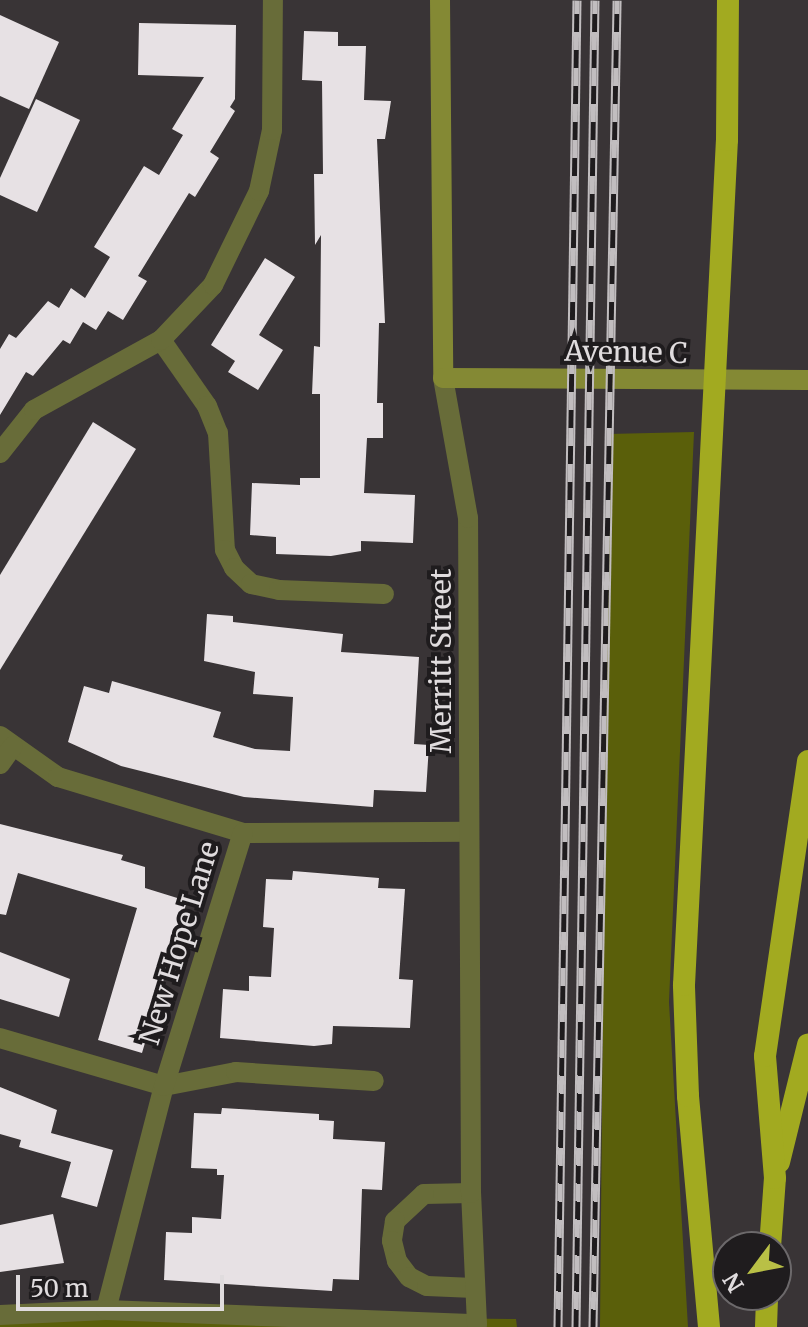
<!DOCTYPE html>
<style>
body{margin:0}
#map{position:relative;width:808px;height:1327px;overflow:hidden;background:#393436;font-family:Merriweather,serif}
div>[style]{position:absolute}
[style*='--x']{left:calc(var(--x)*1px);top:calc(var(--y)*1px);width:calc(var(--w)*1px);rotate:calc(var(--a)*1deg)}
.green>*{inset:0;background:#5a5f0a}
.building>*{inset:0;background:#e7e1e4}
.minor>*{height:20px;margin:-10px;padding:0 10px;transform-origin:10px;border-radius:10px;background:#686c39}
.secondary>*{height:20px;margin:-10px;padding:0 10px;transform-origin:10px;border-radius:10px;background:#848934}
.trunk>*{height:22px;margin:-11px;padding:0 11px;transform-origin:11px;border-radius:11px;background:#a2aa20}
.rail>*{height:9px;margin-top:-4.5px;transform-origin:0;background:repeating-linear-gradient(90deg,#1f1c1e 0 18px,#c1bdbf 0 36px);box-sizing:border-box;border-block:2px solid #c1bdbf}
span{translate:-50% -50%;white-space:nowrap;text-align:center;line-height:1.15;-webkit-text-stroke:8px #1f1c1e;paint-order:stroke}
.street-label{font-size:28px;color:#e0dcde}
.north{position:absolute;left:712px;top:1231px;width:80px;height:80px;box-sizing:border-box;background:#1f1c1e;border:2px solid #6c696b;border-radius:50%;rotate:238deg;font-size:22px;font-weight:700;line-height:32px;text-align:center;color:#e0dcde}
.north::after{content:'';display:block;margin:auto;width:28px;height:36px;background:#b9c046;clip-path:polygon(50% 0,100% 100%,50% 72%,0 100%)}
.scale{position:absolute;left:16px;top:1275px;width:208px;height:36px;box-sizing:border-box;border:4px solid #e0dcde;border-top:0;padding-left:10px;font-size:24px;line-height:28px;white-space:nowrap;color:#e0dcde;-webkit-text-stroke:6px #1f1c1e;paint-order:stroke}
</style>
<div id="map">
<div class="green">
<i style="clip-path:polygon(694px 432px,669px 1002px,688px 1327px,600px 1327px,608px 434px)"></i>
<i style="clip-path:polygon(0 1313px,516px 1319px,517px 1327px,0 1327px)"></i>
</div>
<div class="building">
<i style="clip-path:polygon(0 15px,59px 42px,29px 109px,0 96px)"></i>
<i style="clip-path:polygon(139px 23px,236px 25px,235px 99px,230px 107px,235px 111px,210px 152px,219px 158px,195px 197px,189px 193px,138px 276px,147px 281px,123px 320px,108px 311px,96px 330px,83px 322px,70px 344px,63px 340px,33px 376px,26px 372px,0 415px,0 349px,9px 334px,16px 338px,48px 301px,59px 308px,71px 288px,85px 298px,110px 257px,94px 247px,144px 166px,159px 175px,183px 135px,172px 129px,204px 77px,138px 75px)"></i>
<i style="clip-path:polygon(304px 31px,338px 32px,338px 46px,366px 46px,364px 100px,391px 101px,385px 139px,377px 139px,385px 323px,379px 323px,377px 403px,383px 403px,383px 438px,367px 438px,364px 493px,415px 495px,413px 543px,361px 541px,361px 551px,331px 556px,276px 554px,276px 537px,250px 535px,252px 483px,300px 485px,300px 478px,320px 478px,320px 394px,312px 394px,314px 346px,320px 347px,321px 235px,315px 245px,314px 174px,323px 174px,322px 81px,302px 80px)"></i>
<i style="clip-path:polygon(36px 99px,80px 120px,37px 212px,0 195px,0 178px)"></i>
<i style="clip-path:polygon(265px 258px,295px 277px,259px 335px,283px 350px,258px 390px,228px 372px,235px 361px,211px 345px)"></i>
<i style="clip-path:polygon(93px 422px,136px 449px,0 670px,0 575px)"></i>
<i style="clip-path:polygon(207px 614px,233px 616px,233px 622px,343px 634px,341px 652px,419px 657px,414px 744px,429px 745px,426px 792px,374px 790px,373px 807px,244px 797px,121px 766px,68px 742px,84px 686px,109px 693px,112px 681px,221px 712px,213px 737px,255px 749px,290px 751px,293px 697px,253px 694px,255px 672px,204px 661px)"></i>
<i style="clip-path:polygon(0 824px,123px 855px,121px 860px,145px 867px,145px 888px,187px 901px,142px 1053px,98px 1040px,137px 908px,18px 873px,6px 915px,0 914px)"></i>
<i style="clip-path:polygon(293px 871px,379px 878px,378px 888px,405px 889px,399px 979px,413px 980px,410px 1028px,333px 1026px,332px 1044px,314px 1046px,220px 1038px,223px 989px,249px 991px,249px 976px,271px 977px,274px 928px,263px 927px,266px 879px,292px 880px)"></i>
<i style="clip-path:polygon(0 952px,70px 979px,59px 1017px,0 999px)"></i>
<i style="clip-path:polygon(0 1087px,57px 1110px,51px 1133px,113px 1150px,97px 1207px,61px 1197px,71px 1162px,19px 1147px,21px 1140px,0 1134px)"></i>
<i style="clip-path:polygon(222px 1108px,319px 1114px,319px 1120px,334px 1121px,333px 1139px,385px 1142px,382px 1190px,362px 1189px,359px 1280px,333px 1279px,332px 1291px,164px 1280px,166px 1232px,192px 1233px,192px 1217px,221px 1219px,224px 1175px,217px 1175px,217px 1169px,191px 1168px,194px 1113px,221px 1114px)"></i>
<i style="clip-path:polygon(53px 1214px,64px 1263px,0 1272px,0 1225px)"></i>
</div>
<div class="minor">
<i style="--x:161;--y:340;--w:80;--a:55.1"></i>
<i style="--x:207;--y:406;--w:29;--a:68"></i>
<i style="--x:218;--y:433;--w:117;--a:86.6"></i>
<i style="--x:225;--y:550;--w:20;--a:63"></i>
<i style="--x:234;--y:568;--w:23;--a:43"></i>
<i style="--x:251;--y:584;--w:29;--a:12"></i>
<i style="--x:279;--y:590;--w:105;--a:2.2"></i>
<i style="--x:0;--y:453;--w:55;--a:-51.7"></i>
<i style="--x:34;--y:410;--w:145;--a:-28.9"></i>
<i style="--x:161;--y:340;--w:76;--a:-46.6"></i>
<i style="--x:213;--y:285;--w:105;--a:-63.9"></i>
<i style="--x:259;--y:191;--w:62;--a:-78"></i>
<i style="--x:272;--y:130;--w:130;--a:-89.6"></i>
<i style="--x:0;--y:736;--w:71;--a:35.3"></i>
<i style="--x:58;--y:777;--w:193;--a:16.8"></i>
<i style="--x:243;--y:833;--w:226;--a:-0.3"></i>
<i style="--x:0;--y:764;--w:22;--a:-54"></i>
<i style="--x:0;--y:1038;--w:171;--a:16.3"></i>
<i style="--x:164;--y:1086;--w:73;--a:-11"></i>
<i style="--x:236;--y:1072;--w:138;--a:3.7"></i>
<i style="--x:471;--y:1193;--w:47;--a:178.8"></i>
<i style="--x:424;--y:1194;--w:40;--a:137"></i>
<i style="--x:395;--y:1221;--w:20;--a:99"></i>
<i style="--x:392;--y:1241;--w:21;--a:76"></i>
<i style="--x:397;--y:1261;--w:20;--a:53"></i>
<i style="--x:409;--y:1277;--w:20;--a:27"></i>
<i style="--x:427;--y:1286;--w:47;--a:2.4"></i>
<i style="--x:106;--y:1310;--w:231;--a:-75.5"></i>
<i style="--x:164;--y:1086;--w:265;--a:-72.7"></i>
<i style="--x:0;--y:1315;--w:106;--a:-2.7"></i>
<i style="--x:106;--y:1310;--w:371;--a:2.2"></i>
<i style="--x:477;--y:1324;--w:131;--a:-92.6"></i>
<i style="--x:471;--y:1193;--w:675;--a:-90.25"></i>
<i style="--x:468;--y:518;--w:142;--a:-100.1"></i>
</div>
<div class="secondary">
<i style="--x:440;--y:0;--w:378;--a:89.5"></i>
<i style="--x:443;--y:378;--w:365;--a:0.3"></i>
</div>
<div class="trunk">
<i style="--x:779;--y:1162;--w:121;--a:-76.1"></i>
<i style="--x:770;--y:1247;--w:69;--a:-85.9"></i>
<i style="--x:775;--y:1178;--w:122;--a:-94.7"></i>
<i style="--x:765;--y:1056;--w:298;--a:-81.7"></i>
<i style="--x:709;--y:1327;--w:232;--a:-95.2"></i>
<i style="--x:688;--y:1096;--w:111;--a:-92.1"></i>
<i style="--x:684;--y:985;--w:846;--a:-87.09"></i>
<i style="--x:727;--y:140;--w:140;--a:-89.6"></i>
<i style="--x:766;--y:1327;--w:32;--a:-88"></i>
</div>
<div class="rail">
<i style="--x:558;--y:1327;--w:1327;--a:-89.18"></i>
<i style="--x:576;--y:1327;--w:1327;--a:-89.18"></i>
<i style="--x:593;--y:1327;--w:1327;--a:-88.96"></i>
</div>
<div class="street-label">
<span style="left:626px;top:352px;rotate:1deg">Avenue C</span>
<span style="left:441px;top:661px;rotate:-90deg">Merritt Street</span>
<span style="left:179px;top:943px;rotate:-73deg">New Hope Lane</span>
</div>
<div class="north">N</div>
<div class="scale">50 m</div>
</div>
